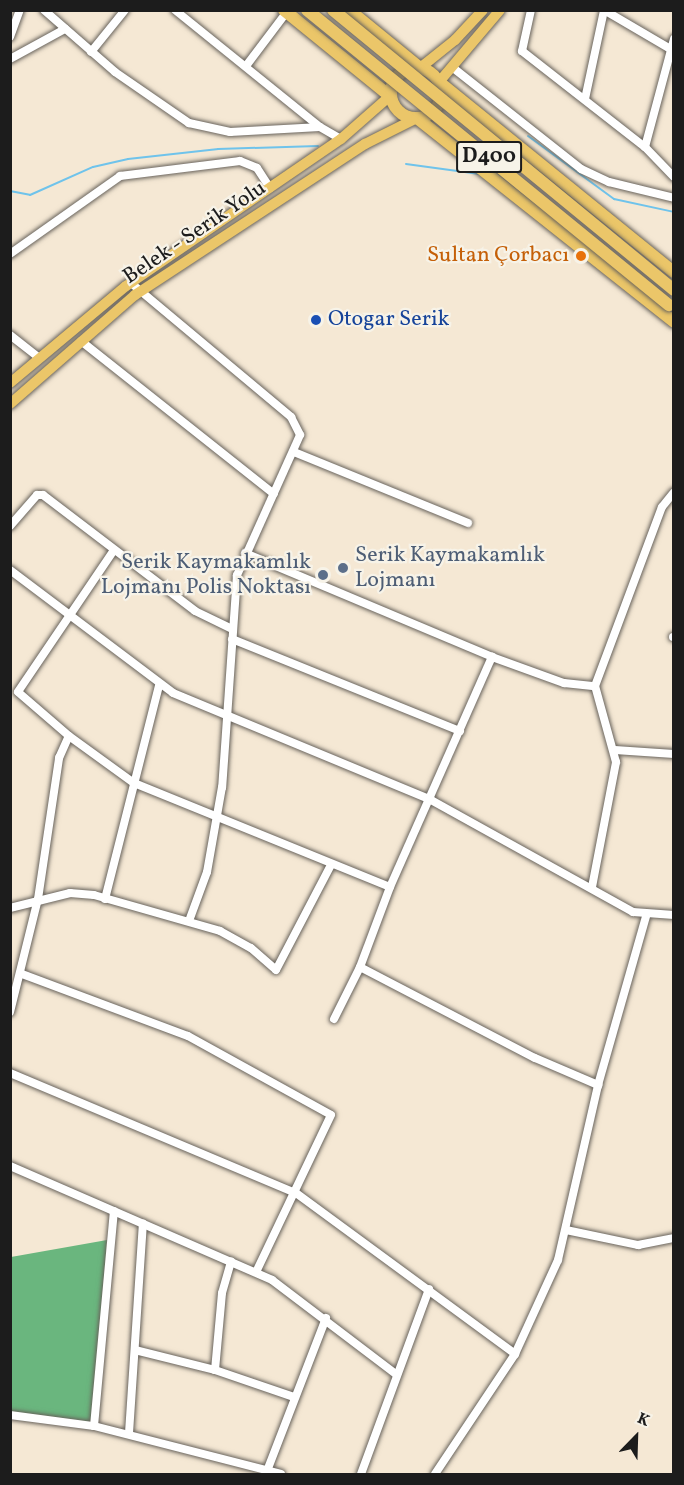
<!DOCTYPE html>
<meta charset="utf-8">
<style>
body{margin:0}
#map{position:relative;width:684px;height:1485px;overflow:hidden;background:#f5e8d4;font-family:Vollkorn,serif}
div>[style]{position:absolute}
[style*='--x']{left:calc(var(--x)*1px);top:calc(var(--y)*1px);width:calc(var(--w)*1px);rotate:calc(var(--a)*1deg)}
.forest>*{inset:0;background:#6ab67e}
.stream>*{height:2px;margin:-1px;padding:0 1px;transform-origin:1px;border-radius:1px;background:#6fc3eb}
.roads{filter:drop-shadow(0 0 2px #68635c) drop-shadow(0 0 2px #68635c)}
.minor>*{height:8px;margin:-4px;padding:0 4px;transform-origin:4px;border-radius:4px;background:#fff}
.major>*{height:10px;margin:-5px;padding:0 5px;transform-origin:5px;border-radius:5px;background:#ebc669}
.highway>*{height:12px;margin:-6px;padding:0 6px;transform-origin:6px;border-radius:6px;background:#ebc669}
.highway>.ring{margin:-6px;padding:0;box-sizing:content-box;background:none;border:12px solid #ebc669;border-radius:50%}
.bridges{filter:drop-shadow(0 0 2px #68635c) drop-shadow(0 0 2px #68635c)}
.highway-bridge>*{height:12px;margin:-6px;padding:0 6px;transform-origin:6px;border-radius:6px;background:#ebc669}
.dots>*{width:16px;height:16px;translate:-50% -50%;box-sizing:border-box;border:3px solid #f7f3e8;border-radius:50%}
span{translate:-50% -50%;white-space:nowrap;text-align:center;line-height:1.15;-webkit-text-stroke:4.5px #f7f3e8;paint-order:stroke}
.shield-label span{padding:2px 4px;background:#f7f3e8;border:2px solid;border-radius:4px;-webkit-text-stroke-width:0}
.shield-label{font-size:21px;color:#1c1c1c;font-weight:700}
.street-label{font-size:22px;color:#1c1c1c}
.food-label{font-size:22px;color:#c56008}
.right{translate:-100% -50%;text-align:right}
.transit-label{font-size:22px;color:#164399}
.left{translate:0 -50%;text-align:left}
.service-label{font-size:22px;color:#4e5e75}
.frame{position:absolute;inset:0;border:12px solid #1c1c1c;pointer-events:none}
.north{position:absolute;left:606px;top:1407px;width:60px;height:60px;-webkit-text-stroke:4px #f7f3e8;paint-order:stroke;rotate:23deg;font-size:16px;font-weight:700;line-height:24px;text-align:center;color:#1c1c1c}
.north::after{content:'';display:block;margin:auto;width:21px;height:27px;background:#1c1c1c;clip-path:polygon(50% 0,100% 100%,50% 72%,0 100%)}
</style>
<div id="map">
<div class="forest">
<i style="clip-path:polygon(107px 1240px,92px 1425px,11px 1417px,11px 1257px)"></i>
</div>
<div class="stream">
<i style="--x:528;--y:136;--w:107;--a:36.2"></i>
<i style="--x:614;--y:199;--w:61;--a:12.2"></i>
<i style="--x:406;--y:164;--w:74;--a:7.8"></i>
<i style="--x:10;--y:191;--w:20;--a:11"></i>
<i style="--x:30;--y:195;--w:69;--a:-24"></i>
<i style="--x:93;--y:167;--w:36;--a:-13"></i>
<i style="--x:128;--y:159;--w:91;--a:-6.3"></i>
<i style="--x:218;--y:149;--w:100;--a:-1.7"></i>
</div>
<div class="roads">
<div class="minor">
<i style="--x:44;--y:10;--w:94;--a:41.1"></i>
<i style="--x:115;--y:72;--w:90;--a:34.6"></i>
<i style="--x:189;--y:123;--w:42;--a:12.4"></i>
<i style="--x:230;--y:132;--w:90;--a:-3.2"></i>
<i style="--x:175;--y:10;--w:186;--a:38.9"></i>
<i style="--x:320;--y:127;--w:24;--a:30"></i>
<i style="--x:531;--y:10;--w:42;--a:102.4"></i>
<i style="--x:522;--y:51;--w:156;--a:38"></i>
<i style="--x:645;--y:147;--w:42;--a:46"></i>
<i style="--x:10;--y:37;--w:29;--a:-70"></i>
<i style="--x:91;--y:52;--w:54;--a:-51"></i>
<i style="--x:10;--y:59;--w:63;--a:-28.6"></i>
<i style="--x:246;--y:66;--w:66;--a:-53"></i>
<i style="--x:452;--y:67;--w:164;--a:38.3"></i>
<i style="--x:581;--y:169;--w:31;--a:25"></i>
<i style="--x:609;--y:182;--w:67;--a:13.8"></i>
<i style="--x:585;--y:99;--w:91;--a:-77.9"></i>
<i style="--x:604;--y:10;--w:81;--a:30.4"></i>
<i style="--x:645;--y:147;--w:112;--a:-75"></i>
<i style="--x:10;--y:254;--w:135;--a:-35.3"></i>
<i style="--x:120;--y:176;--w:121;--a:-7.1"></i>
<i style="--x:240;--y:161;--w:18;--a:22"></i>
<i style="--x:257;--y:168;--w:24;--a:57"></i>
<i style="--x:131;--y:283;--w:209;--a:39.9"></i>
<i style="--x:291;--y:417;--w:20;--a:63"></i>
<i style="--x:300;--y:435;--w:154;--a:114.2"></i>
<i style="--x:237;--y:575;--w:213;--a:94"></i>
<i style="--x:222;--y:787;--w:86;--a:100"></i>
<i style="--x:207;--y:872;--w:52;--a:110.2"></i>
<i style="--x:10;--y:335;--w:37;--a:38"></i>
<i style="--x:81;--y:341;--w:246;--a:38.4"></i>
<i style="--x:294;--y:452;--w:188;--a:22.2"></i>
<i style="--x:10;--y:526;--w:41;--a:-48.9"></i>
<i style="--x:37;--y:495;--w:6;--a:0"></i>
<i style="--x:43;--y:495;--w:191;--a:37.3"></i>
<i style="--x:195;--y:611;--w:41;--a:25.9"></i>
<i style="--x:114;--y:550;--w:171;--a:124.1"></i>
<i style="--x:18;--y:692;--w:67;--a:40.8"></i>
<i style="--x:69;--y:736;--w:80;--a:35.9"></i>
<i style="--x:134;--y:783;--w:276;--a:22.1"></i>
<i style="--x:245;--y:553;--w:268;--a:22.8"></i>
<i style="--x:492;--y:657;--w:77;--a:19.9"></i>
<i style="--x:564;--y:683;--w:31;--a:6"></i>
<i style="--x:595;--y:686;--w:191;--a:-69.5"></i>
<i style="--x:662;--y:507;--w:19;--a:-51"></i>
<i style="--x:10;--y:570;--w:204;--a:37"></i>
<i style="--x:173;--y:693;--w:279;--a:22.5"></i>
<i style="--x:431;--y:800;--w:231;--a:29"></i>
<i style="--x:633;--y:912;--w:41;--a:4.2"></i>
<i style="--x:673;--y:637;--w:1;--a:0"></i>
<i style="--x:232;--y:639;--w:246;--a:22"></i>
<i style="--x:615;--y:750;--w:59;--a:3.9"></i>
<i style="--x:592;--y:887;--w:127;--a:-79.1"></i>
<i style="--x:616;--y:762;--w:79;--a:-105.4"></i>
<i style="--x:105;--y:899;--w:221;--a:-75.8"></i>
<i style="--x:10;--y:908;--w:62;--a:-14"></i>
<i style="--x:70;--y:893;--w:24;--a:5"></i>
<i style="--x:94;--y:895;--w:131;--a:15.9"></i>
<i style="--x:220;--y:931;--w:35;--a:29"></i>
<i style="--x:251;--y:948;--w:33;--a:41"></i>
<i style="--x:276;--y:970;--w:119;--a:-62.4"></i>
<i style="--x:360;--y:967;--w:197;--a:27.5"></i>
<i style="--x:535;--y:1058;--w:69;--a:23.2"></i>
<i style="--x:22;--y:974;--w:177;--a:20.5"></i>
<i style="--x:188;--y:1036;--w:163;--a:28.9"></i>
<i style="--x:331;--y:1115;--w:174;--a:115.5"></i>
<i style="--x:10;--y:1012;--w:116;--a:-76.1"></i>
<i style="--x:38;--y:899;--w:143;--a:-81.5"></i>
<i style="--x:59;--y:758;--w:24;--a:-66"></i>
<i style="--x:334;--y:1019;--w:58;--a:-63.4"></i>
<i style="--x:360;--y:967;--w:85;--a:-69.4"></i>
<i style="--x:390;--y:887;--w:252;--a:-66.1"></i>
<i style="--x:10;--y:1073;--w:310;--a:22.8"></i>
<i style="--x:296;--y:1193;--w:272;--a:36.3"></i>
<i style="--x:10;--y:1166;--w:286;--a:23.5"></i>
<i style="--x:272;--y:1280;--w:156;--a:37.2"></i>
<i style="--x:566;--y:1230;--w:74;--a:11.8"></i>
<i style="--x:638;--y:1245;--w:37;--a:-11"></i>
<i style="--x:135;--y:1350;--w:82;--a:14"></i>
<i style="--x:215;--y:1370;--w:83;--a:18.9"></i>
<i style="--x:215;--y:1370;--w:77;--a:-84.8"></i>
<i style="--x:222;--y:1293;--w:33;--a:-74"></i>
<i style="--x:10;--y:1415;--w:85;--a:7.5"></i>
<i style="--x:94;--y:1426;--w:193;--a:14.4"></i>
<i style="--x:94;--y:1426;--w:216;--a:-84.7"></i>
<i style="--x:129;--y:1433;--w:210;--a:-86.2"></i>
<i style="--x:267;--y:1471;--w:164;--a:-68.9"></i>
<i style="--x:361;--y:1474;--w:197;--a:-69.8"></i>
<i style="--x:435;--y:1474;--w:144;--a:-56.3"></i>
<i style="--x:515;--y:1354;--w:103;--a:-65.4"></i>
<i style="--x:558;--y:1260;--w:180;--a:-77.1"></i>
<i style="--x:598;--y:1085;--w:176;--a:-74.1"></i>
</div>
<div class="major">
<i style="--x:420;--y:68;--w:45;--a:-38.7"></i>
<i style="--x:455;--y:40;--w:41;--a:-47"></i>
<i style="--x:439;--y:82;--w:94;--a:-49.7"></i>
<i style="--x:10;--y:383;--w:151;--a:-39.9"></i>
<i style="--x:126;--y:286;--w:260;--a:-34.4"></i>
<i style="--x:341;--y:139;--w:65;--a:-41.3"></i>
<i style="--x:10;--y:404;--w:166;--a:-41.1"></i>
<i style="--x:135;--y:295;--w:275;--a:-33.3"></i>
<i style="--x:365;--y:144;--w:58;--a:-26.6"></i>
</div>
<div class="highway">
<i style="--x:284;--y:10;--w:136;--a:39.1"></i>
<i style="--x:349;--y:10;--w:92;--a:39.2"></i>
<i class="ring" style="left:391px;top:68px;width:38px;height:38px"></i>
<i style="--x:439;--y:82;--w:302;--a:39"></i>
<i style="--x:417;--y:118;--w:328;--a:38.4"></i>
</div>
</div>
<div class="bridges">
<div class="highway-bridge">
<i style="--x:307;--y:10;--w:467;--a:39.2"></i>
<i style="--x:333;--y:10;--w:441;--a:39.4"></i>
</div>
</div>
<div class="dots">
<i style="left:581px;top:256px;background:#e8710a"></i>
<i style="left:316px;top:320px;background:#1a4fb4"></i>
<i style="left:343px;top:568px;background:#5c6f8a"></i>
<i style="left:323px;top:575px;background:#5c6f8a"></i>
</div>
<div class="shield-label">
<span style="left:489px;top:157px">D400</span>
</div>
<div class="street-label">
<span style="left:195px;top:233px;rotate:-34deg">Belek - Serik Yolu</span>
</div>
<div class="food-label">
<span class="right" style="left:569px;top:256px">Sultan Çorbacı</span>
</div>
<div class="transit-label">
<span class="left" style="left:328px;top:320px">Otogar Serik</span>
</div>
<div class="service-label">
<span class="left" style="left:355px;top:568px">Serik Kaymakamlık<br>Lojmanı</span>
<span class="right" style="left:311px;top:575px">Serik Kaymakamlık<br>Lojmanı Polis Noktası</span>
</div>
<div class="frame"></div>
<div class="north">K</div>
</div>
